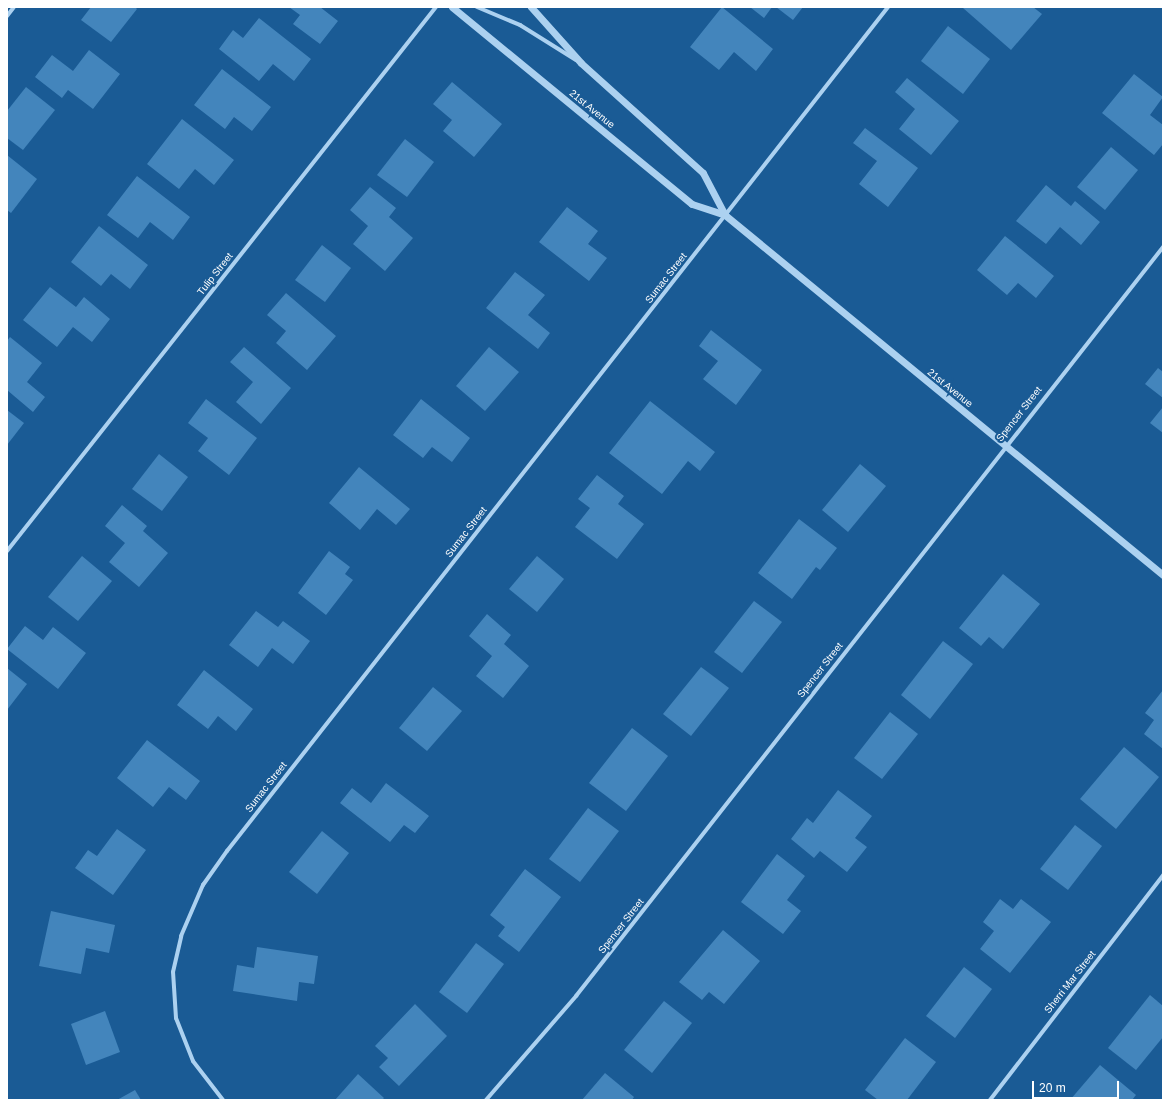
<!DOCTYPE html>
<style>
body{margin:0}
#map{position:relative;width:1170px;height:1107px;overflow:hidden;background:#1a5b95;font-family:Helvetica,sans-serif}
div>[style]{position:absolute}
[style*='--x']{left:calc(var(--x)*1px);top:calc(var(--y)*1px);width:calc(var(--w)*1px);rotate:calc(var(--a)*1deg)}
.building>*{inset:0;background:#4385bc}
.minor>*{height:4px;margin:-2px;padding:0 2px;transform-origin:2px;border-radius:2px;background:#acd1f0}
.tertiary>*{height:7px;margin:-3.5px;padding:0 3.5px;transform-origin:3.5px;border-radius:3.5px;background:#acd1f0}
span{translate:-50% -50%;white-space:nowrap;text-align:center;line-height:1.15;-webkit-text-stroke:4px #1a5b95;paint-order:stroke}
.street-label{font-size:10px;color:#fff}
.frame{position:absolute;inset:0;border:8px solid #fff;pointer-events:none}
.scale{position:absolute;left:1032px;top:1081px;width:87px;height:18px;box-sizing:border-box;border:2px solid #fff;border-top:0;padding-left:5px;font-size:12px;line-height:14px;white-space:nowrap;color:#fff;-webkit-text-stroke:3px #1a5b95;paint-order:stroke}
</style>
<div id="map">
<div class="building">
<i style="clip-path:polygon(91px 7px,135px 7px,137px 9px,111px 42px,81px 20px)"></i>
<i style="clip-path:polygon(289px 7px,320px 7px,338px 21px,320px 44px,293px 24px,300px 15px)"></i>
<i style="clip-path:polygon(722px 7px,773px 49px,756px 71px,734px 52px,719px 70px,690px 47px)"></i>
<i style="clip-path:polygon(750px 7px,772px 7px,764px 18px)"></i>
<i style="clip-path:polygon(776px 7px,803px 7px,793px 20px)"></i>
<i style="clip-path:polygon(1033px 7px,1042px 14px,1011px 50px,963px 8px)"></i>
<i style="clip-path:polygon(259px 18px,311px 59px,294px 81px,273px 64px,259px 81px,219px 49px,233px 30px,243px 38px)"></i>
<i style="clip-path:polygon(948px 26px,990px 59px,963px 94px,921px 61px)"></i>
<i style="clip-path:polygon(89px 50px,120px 74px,93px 109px,68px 90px,62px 98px,35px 77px,52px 55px,73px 71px)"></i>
<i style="clip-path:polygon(222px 69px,271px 107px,252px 131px,234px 117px,225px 129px,194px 105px)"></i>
<i style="clip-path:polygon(1134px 74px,1163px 97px,1150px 115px,1163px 125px,1163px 144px,1154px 155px,1102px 113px)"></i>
<i style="clip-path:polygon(907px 78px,959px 121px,931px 155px,899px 129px,915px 109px,895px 92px)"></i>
<i style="clip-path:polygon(452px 82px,502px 124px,474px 157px,443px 131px,452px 120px,433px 104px)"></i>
<i style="clip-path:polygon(26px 87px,55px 110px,23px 150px,7px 138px,7px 111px)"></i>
<i style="clip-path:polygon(182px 119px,234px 160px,214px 185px,195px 169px,179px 189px,147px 164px)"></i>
<i style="clip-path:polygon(865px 128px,918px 168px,888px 207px,859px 184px,877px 161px,853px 143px)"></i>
<i style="clip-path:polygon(405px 139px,434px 162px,407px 197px,377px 175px)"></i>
<i style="clip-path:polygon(1111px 147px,1138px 170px,1105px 210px,1077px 187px)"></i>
<i style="clip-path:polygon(7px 155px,37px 179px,11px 213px,7px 210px)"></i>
<i style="clip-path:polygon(137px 176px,190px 217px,173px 240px,150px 222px,138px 238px,107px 215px)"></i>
<i style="clip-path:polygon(1046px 185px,1071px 206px,1075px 201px,1100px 222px,1081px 245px,1060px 227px,1046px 244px,1016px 221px)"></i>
<i style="clip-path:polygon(370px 187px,396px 208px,389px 217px,413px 238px,385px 271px,353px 244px,368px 226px,350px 210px)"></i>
<i style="clip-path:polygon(567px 207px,598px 231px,588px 244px,607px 258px,589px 281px,539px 242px)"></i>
<i style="clip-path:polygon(99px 226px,148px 265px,130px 289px,111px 274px,101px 286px,71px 262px)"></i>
<i style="clip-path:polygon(1005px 236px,1054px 276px,1036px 298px,1018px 283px,1007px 295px,977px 270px)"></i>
<i style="clip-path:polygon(322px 245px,351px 268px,325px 302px,295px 280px)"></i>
<i style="clip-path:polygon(515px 272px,545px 295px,528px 315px,550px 333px,538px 349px,486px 308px)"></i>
<i style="clip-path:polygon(50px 287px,76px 307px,84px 297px,110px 319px,92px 342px,73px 327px,57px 347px,23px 320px)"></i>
<i style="clip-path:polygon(286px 293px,336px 336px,307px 370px,276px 343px,286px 331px,267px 315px)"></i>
<i style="clip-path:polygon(711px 330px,762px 370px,736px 405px,703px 379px,718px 361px,699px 346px)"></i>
<i style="clip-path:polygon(10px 337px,42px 363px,27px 382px,45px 397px,33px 412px,7px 390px,7px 341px)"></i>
<i style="clip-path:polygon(244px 347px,291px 388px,261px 424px,236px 402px,253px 382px,230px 362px)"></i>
<i style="clip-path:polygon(489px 347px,519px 372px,485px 411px,456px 386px)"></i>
<i style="clip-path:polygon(1158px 368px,1163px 372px,1163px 398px,1145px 384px)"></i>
<i style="clip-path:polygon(206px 399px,257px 438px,229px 475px,198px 451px,208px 438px,188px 423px)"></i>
<i style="clip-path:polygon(421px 399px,470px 438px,452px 462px,432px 447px,423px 458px,393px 435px)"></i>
<i style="clip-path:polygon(650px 401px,715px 452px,700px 471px,688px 461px,662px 494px,609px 453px)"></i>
<i style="clip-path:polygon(1163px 407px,1163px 433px,1150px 423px)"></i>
<i style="clip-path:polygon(7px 410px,24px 423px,7px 445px)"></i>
<i style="clip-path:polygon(159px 454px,188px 477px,162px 511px,132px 489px)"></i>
<i style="clip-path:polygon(860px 464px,886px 486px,848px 532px,822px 510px)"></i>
<i style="clip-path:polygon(359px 467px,410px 509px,396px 525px,377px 509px,360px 530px,329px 503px)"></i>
<i style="clip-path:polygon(597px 475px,624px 496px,618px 504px,644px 524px,617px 559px,575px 527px,590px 508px,578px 499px)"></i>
<i style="clip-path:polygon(122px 505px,147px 526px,143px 531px,168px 553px,139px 587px,109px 562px,125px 543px,105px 526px)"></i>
<i style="clip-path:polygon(799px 519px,837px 548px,820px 570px,816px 567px,792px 599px,758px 573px)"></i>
<i style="clip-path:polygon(329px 551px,350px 567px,345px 574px,353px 580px,326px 615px,298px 593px)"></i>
<i style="clip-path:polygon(82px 556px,112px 581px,78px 621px,48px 597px)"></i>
<i style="clip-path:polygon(537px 556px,564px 579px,537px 612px,509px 589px)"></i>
<i style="clip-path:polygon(1003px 574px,1040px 604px,1003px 649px,989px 637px,981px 646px,959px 628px)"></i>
<i style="clip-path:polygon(754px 601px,782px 622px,742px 673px,714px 652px)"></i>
<i style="clip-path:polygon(256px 611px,278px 627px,283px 621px,310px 641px,293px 664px,272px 648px,258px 667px,229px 645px)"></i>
<i style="clip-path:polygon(487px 614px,511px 635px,504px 644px,529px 666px,503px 698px,476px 676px,492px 656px,469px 636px)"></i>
<i style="clip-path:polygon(25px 626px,43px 640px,53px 627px,86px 653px,58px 689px,7px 649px)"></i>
<i style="clip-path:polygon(943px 641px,973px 664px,930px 719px,901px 695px)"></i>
<i style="clip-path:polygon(701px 667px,729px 688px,691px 736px,663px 714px)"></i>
<i style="clip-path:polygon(7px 668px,27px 684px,7px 710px)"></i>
<i style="clip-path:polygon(204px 670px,253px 709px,236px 731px,218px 716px,208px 729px,177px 705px)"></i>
<i style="clip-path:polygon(433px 687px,462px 711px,427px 751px,399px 728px)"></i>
<i style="clip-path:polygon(1163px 690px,1163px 749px,1144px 734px,1154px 720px,1145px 713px)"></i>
<i style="clip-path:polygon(890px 712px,918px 734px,882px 779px,854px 758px)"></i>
<i style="clip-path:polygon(632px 728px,668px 756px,626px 811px,589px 783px)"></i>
<i style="clip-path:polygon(147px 740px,200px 781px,186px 800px,169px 787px,153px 807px,117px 778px)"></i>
<i style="clip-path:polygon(1124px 747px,1159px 777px,1116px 829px,1080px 799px)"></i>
<i style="clip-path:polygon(386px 783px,429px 816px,415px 833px,404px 825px,390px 842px,340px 803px,352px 788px,371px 803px)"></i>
<i style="clip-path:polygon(838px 790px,872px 816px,855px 838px,867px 847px,847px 872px,820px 851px,814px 858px,791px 839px,807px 818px,813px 823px)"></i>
<i style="clip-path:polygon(588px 808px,619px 831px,580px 882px,549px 859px)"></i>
<i style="clip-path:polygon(1075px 825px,1102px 846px,1068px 890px,1040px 869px)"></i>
<i style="clip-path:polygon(117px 829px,146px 850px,113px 895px,75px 868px,88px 850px,97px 856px)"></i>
<i style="clip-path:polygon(322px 831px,349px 853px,317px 894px,289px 872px)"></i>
<i style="clip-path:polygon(777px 854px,805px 876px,787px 900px,801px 911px,783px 934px,741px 902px)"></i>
<i style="clip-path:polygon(525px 869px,561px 897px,519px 952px,498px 936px,505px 927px,490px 915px)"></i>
<i style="clip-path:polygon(1000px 899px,1013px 909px,1021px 899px,1051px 922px,1010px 973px,980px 949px,994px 931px,983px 922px)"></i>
<i style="clip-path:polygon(51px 911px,115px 925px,109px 953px,86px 948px,81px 974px,39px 966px)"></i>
<i style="clip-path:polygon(723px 930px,760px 961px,724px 1004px,709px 992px,702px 1000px,679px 982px)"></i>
<i style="clip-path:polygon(476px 943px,504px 964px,467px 1013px,439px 992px)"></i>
<i style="clip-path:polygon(257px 947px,318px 956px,314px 984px,299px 982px,297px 1001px,233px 991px,237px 965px,254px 968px)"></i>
<i style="clip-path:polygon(964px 967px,992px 989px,955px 1038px,926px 1016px)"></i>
<i style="clip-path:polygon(1150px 995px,1163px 1006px,1163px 1037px,1136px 1070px,1108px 1048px)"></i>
<i style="clip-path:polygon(664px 1001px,692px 1023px,652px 1073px,624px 1050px)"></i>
<i style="clip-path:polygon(415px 1004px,447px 1036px,399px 1086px,379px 1067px,388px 1058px,375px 1046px)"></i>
<i style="clip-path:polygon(105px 1011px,120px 1052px,86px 1065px,71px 1024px)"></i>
<i style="clip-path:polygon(905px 1038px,936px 1062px,907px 1100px,878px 1100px,865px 1090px)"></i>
<i style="clip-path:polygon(1100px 1065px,1136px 1095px,1132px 1100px,1070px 1100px)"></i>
<i style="clip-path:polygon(605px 1073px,634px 1097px,632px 1100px,582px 1100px)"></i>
<i style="clip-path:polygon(358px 1074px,384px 1098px,382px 1100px,335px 1100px)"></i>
<i style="clip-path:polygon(135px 1090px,141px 1100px,117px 1100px)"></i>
</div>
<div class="minor">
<i style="--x:477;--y:7;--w:47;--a:22.7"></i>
<i style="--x:520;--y:25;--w:66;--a:32"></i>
<i style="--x:7;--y:16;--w:11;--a:-52"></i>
<i style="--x:7;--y:551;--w:693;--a:-51.74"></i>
<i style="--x:223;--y:1100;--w:49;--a:-127.6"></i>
<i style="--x:193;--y:1061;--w:46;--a:-111.6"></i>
<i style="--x:176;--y:1018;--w:46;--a:-93.7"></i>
<i style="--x:173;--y:972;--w:37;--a:-77"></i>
<i style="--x:181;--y:936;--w:56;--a:-66.7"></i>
<i style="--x:203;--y:885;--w:42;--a:-54.8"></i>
<i style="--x:227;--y:851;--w:1072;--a:-51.93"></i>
<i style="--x:486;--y:1100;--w:138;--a:-49.1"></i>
<i style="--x:576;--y:996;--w:952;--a:-51.91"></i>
<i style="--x:990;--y:1100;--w:284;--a:-52.4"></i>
</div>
<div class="tertiary">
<i style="--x:452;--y:7;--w:310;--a:39.4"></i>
<i style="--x:692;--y:204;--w:35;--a:18"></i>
<i style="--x:725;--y:215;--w:567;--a:39.42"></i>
<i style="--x:531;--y:7;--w:75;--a:48.2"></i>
<i style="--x:581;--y:63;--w:164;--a:42"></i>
<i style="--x:703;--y:173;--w:47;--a:62.4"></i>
</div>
<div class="street-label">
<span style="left:592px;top:109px;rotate:39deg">21st Avenue</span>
<span style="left:215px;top:274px;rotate:-52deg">Tulip Street</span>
<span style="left:666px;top:278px;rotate:-52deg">Sumac Street</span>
<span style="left:950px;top:388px;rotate:39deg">21st Avenue</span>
<span style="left:1019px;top:414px;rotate:-52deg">Spencer Street</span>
<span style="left:466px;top:532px;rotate:-52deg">Sumac Street</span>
<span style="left:820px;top:670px;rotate:-52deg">Spencer Street</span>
<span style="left:266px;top:787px;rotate:-52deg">Sumac Street</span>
<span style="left:621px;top:926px;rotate:-52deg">Spencer Street</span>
<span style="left:1070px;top:982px;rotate:-52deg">Sherri Mar Street</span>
</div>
<div class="frame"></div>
<div class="scale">20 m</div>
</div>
